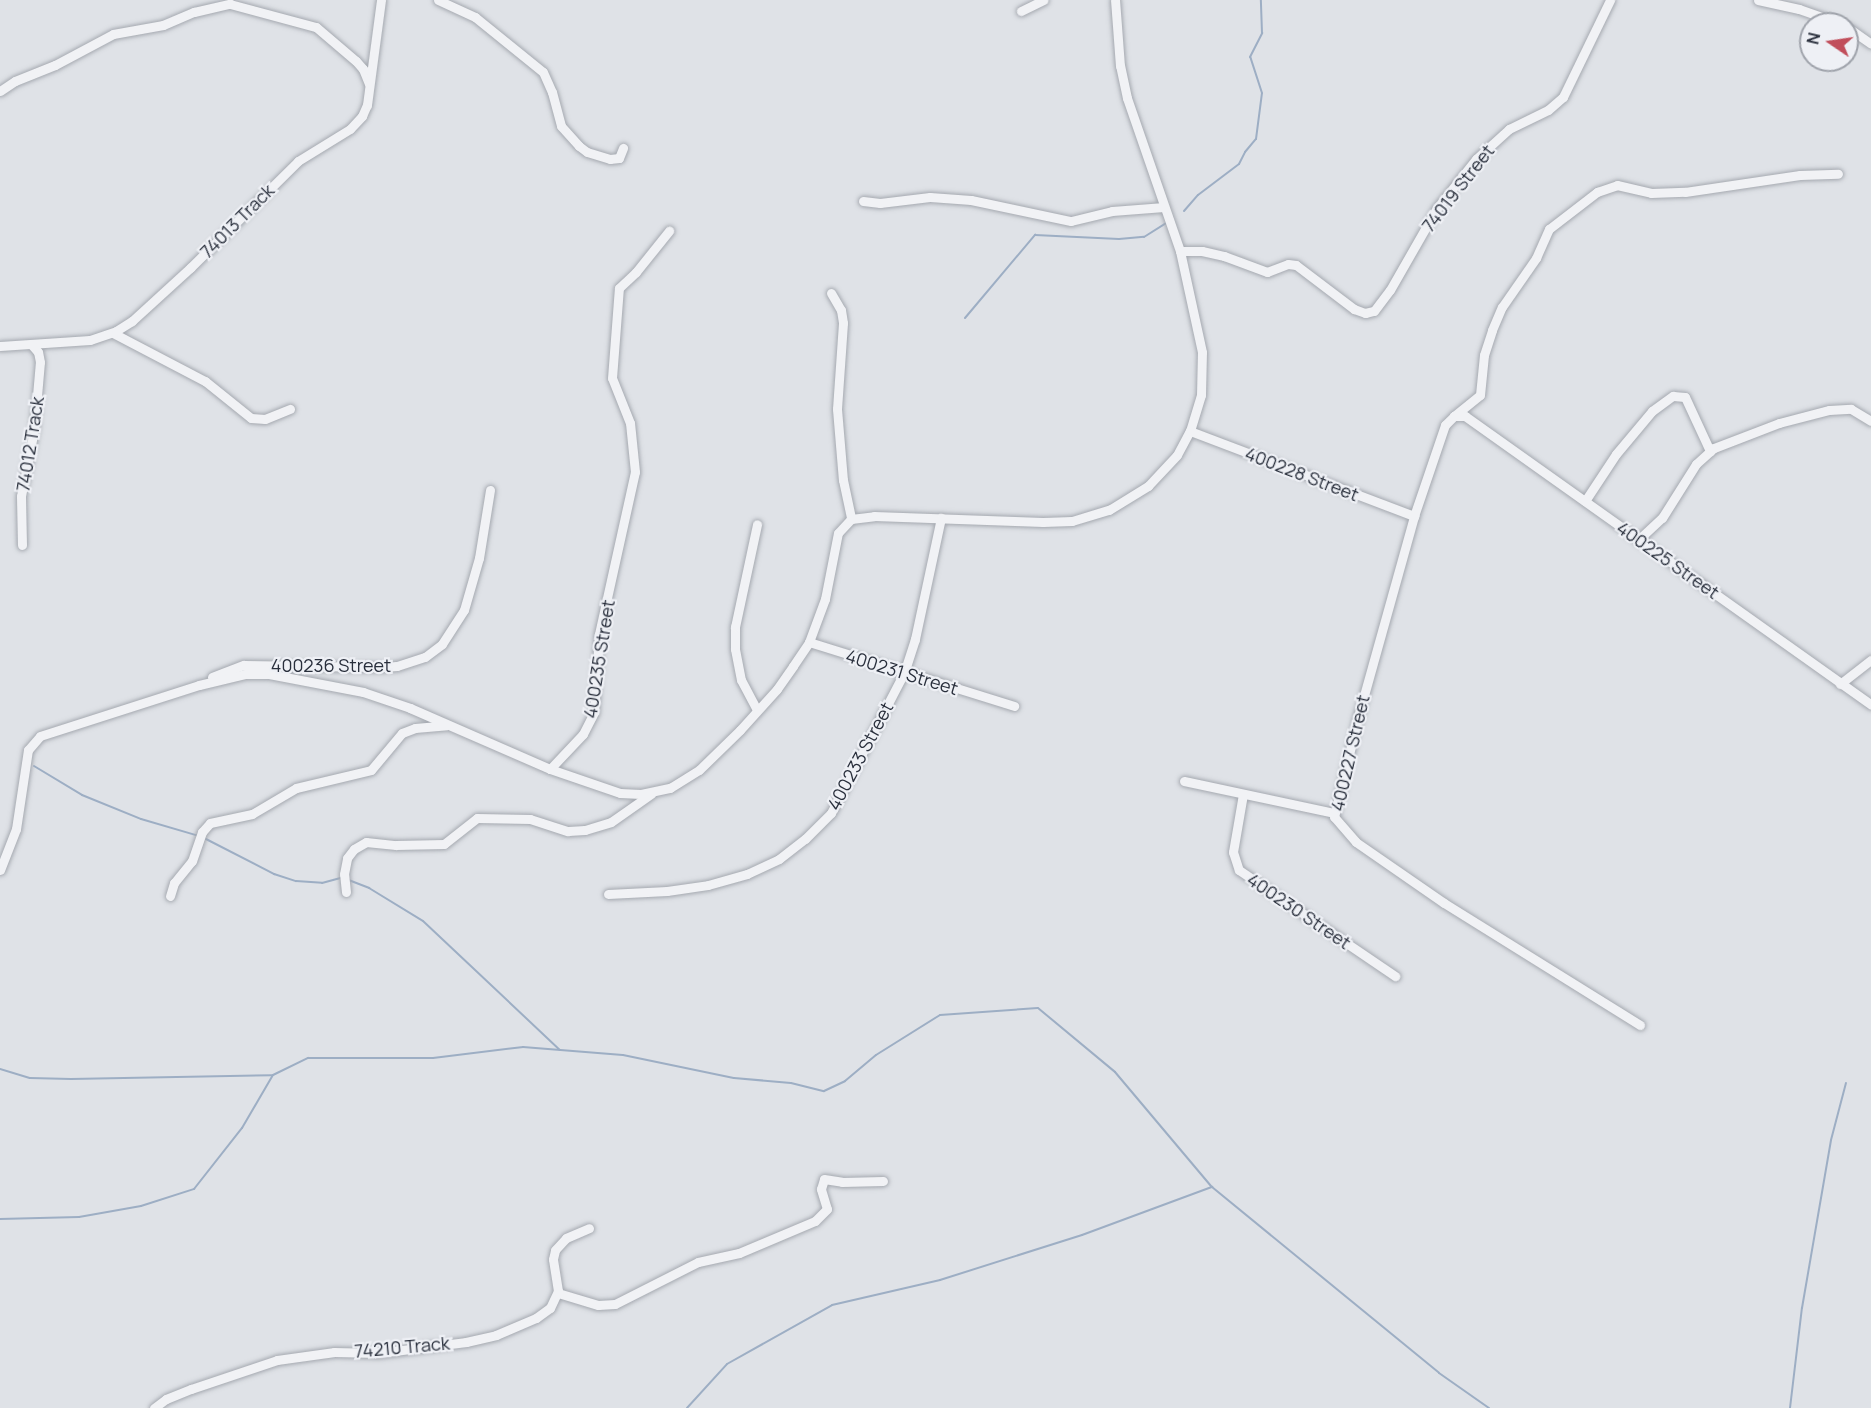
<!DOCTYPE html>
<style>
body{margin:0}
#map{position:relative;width:1871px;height:1408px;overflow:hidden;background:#dfe2e7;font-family:Manrope,sans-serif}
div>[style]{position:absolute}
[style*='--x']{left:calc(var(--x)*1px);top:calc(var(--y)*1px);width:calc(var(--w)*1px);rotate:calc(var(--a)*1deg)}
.stream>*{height:2px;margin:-1px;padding:0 1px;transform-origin:1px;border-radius:1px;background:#9daec4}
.roads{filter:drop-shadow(0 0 2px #a5a9b0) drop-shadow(0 0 2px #a5a9b0)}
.minor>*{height:9px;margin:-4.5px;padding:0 4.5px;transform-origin:4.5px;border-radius:4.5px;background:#f1f2f5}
span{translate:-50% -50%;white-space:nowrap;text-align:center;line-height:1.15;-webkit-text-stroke:4.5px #eef0f5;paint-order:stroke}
.street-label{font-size:18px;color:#292f3c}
.north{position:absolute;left:1799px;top:12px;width:60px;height:60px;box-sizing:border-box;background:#eef0f5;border:2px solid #9fa3ab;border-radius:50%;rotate:283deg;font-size:16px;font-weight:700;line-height:24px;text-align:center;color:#292f3c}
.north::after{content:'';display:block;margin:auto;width:21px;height:27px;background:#c14e5b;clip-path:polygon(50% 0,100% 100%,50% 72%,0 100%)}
</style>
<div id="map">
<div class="stream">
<i style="--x:1184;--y:211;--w:21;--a:-49"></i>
<i style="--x:1198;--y:195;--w:51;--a:-37.1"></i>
<i style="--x:1239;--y:164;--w:13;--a:-63"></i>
<i style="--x:1245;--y:152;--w:17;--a:-50"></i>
<i style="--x:1256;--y:139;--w:46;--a:-82.6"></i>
<i style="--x:1262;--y:93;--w:38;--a:-108"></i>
<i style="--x:1250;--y:57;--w:27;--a:-63"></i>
<i style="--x:1262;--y:33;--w:33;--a:-92"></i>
<i style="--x:965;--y:318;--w:109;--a:-49.9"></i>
<i style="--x:1035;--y:235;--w:84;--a:2.7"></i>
<i style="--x:1119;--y:239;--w:25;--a:-5"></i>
<i style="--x:1144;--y:237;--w:26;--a:-32"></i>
<i style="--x:34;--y:766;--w:56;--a:31.1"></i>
<i style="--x:82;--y:795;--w:64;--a:22.1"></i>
<i style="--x:141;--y:819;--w:60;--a:16.3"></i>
<i style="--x:204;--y:838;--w:79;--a:27.2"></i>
<i style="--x:274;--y:874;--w:23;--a:18"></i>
<i style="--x:296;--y:881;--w:26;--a:4"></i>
<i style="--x:322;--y:883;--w:20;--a:-15"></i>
<i style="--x:346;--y:879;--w:25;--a:21"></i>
<i style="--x:369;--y:888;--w:63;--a:31.4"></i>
<i style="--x:423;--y:921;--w:188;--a:43.3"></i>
<i style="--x:0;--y:1069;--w:31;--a:17"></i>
<i style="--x:30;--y:1078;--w:41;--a:1.4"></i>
<i style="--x:71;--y:1079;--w:201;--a:-1.1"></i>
<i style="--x:0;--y:1219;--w:79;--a:-1.5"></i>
<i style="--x:79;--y:1217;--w:63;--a:-10.1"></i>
<i style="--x:141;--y:1206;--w:56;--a:-17.8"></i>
<i style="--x:194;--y:1189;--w:78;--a:-51.8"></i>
<i style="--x:242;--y:1128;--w:61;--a:-59.7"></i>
<i style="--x:273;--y:1075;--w:39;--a:-26"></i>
<i style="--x:308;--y:1058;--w:125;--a:0"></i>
<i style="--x:433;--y:1058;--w:91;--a:-7"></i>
<i style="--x:523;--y:1047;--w:100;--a:4.6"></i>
<i style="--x:623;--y:1055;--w:113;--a:11.7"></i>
<i style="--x:734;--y:1078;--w:57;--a:5"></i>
<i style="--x:791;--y:1083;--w:34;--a:14"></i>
<i style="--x:824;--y:1091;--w:23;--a:-25"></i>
<i style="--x:845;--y:1081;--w:40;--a:-40"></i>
<i style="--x:876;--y:1055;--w:75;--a:-32"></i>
<i style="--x:940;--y:1015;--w:98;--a:-4.1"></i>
<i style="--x:1038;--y:1008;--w:100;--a:39.7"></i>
<i style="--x:1115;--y:1072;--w:150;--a:49.9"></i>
<i style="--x:1212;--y:1187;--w:293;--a:39.3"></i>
<i style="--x:1439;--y:1373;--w:61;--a:35"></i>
<i style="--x:687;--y:1408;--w:59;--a:-47.7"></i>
<i style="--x:727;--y:1364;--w:120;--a:-29.3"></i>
<i style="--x:832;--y:1305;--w:111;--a:-13"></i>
<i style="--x:940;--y:1280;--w:149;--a:-17.6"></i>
<i style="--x:1082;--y:1235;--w:139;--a:-20.3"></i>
<i style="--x:1790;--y:1408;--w:101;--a:-83.2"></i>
<i style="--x:1802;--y:1308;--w:170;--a:-80.2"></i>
<i style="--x:1831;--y:1140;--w:59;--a:-75.3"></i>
</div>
<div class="roads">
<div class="minor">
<i style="--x:438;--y:0;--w:41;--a:24.7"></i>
<i style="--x:475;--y:17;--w:87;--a:39"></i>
<i style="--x:543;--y:72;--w:22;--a:66"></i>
<i style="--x:552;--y:92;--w:35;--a:75"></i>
<i style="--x:561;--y:126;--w:27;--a:48"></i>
<i style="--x:579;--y:146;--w:10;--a:37"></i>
<i style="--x:587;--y:152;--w:24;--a:17"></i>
<i style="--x:610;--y:159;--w:9;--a:-6"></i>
<i style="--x:619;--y:158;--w:11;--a:-68"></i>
<i style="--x:1758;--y:0;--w:42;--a:12.4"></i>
<i style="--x:1799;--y:9;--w:46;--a:19.2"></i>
<i style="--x:1021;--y:11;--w:25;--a:-26"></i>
<i style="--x:1847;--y:27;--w:29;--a:35"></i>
<i style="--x:0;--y:91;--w:18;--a:-34"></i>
<i style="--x:15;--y:81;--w:43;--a:-21.8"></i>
<i style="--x:55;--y:65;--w:66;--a:-28.1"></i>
<i style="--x:113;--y:34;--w:51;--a:-10.2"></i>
<i style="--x:163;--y:25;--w:34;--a:-23"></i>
<i style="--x:194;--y:12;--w:37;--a:-13"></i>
<i style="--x:230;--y:4;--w:89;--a:15"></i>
<i style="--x:316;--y:27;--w:52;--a:40.4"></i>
<i style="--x:356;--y:61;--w:11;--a:49"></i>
<i style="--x:363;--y:69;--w:16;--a:68"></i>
<i style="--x:863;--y:201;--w:17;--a:7"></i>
<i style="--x:880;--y:203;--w:50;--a:-6.8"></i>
<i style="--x:930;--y:197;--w:41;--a:4.2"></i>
<i style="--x:971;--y:200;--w:102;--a:11.9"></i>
<i style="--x:1071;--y:221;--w:42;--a:-13.7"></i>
<i style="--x:1112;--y:211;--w:52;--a:-4.4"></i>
<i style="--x:1180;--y:251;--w:22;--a:0"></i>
<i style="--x:1202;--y:251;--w:23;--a:13"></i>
<i style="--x:1224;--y:256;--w:46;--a:20.4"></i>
<i style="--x:1267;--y:272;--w:22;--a:-21"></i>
<i style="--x:1288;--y:264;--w:8;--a:7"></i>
<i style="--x:1296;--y:265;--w:73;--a:37.2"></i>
<i style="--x:1354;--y:309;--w:12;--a:20"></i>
<i style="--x:1365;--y:313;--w:9;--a:-13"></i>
<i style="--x:1374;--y:311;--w:26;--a:-53"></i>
<i style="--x:1390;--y:290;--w:95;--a:-60.2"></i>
<i style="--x:1437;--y:208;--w:63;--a:-51.5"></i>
<i style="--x:1476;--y:159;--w:45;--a:-42.3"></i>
<i style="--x:1509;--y:129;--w:43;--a:-26"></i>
<i style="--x:1548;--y:110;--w:20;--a:-41"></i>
<i style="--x:1563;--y:97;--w:108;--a:-64.1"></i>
<i style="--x:831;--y:293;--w:20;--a:60"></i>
<i style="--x:841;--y:310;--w:13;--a:81"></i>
<i style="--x:843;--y:323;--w:86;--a:94"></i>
<i style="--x:837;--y:409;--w:71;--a:85.2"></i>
<i style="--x:843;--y:480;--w:40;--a:78"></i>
<i style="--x:113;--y:333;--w:104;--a:27.6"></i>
<i style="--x:205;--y:381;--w:59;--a:38.8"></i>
<i style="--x:251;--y:418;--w:14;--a:4"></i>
<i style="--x:265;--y:419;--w:27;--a:-22"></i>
<i style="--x:0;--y:346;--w:90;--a:-3.8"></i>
<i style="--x:90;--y:340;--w:28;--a:-19"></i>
<i style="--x:116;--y:331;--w:19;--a:-32"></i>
<i style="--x:132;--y:321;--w:79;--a:-42.4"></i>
<i style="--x:190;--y:268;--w:152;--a:-44.7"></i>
<i style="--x:298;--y:161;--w:61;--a:-31.6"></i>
<i style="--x:350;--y:129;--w:18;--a:-47"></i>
<i style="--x:362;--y:116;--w:12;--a:-66"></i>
<i style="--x:367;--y:105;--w:106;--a:-82.4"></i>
<i style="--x:1454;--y:416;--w:33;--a:-39"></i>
<i style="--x:1480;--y:395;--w:40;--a:-84.3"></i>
<i style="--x:1484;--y:355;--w:26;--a:-72"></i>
<i style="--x:1492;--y:330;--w:25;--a:-67"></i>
<i style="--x:1502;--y:307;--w:60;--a:-55.2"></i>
<i style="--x:1536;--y:258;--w:32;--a:-66"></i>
<i style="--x:1549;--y:229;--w:61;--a:-37.6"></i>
<i style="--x:1597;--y:192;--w:21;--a:-19"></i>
<i style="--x:1617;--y:185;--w:35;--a:13"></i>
<i style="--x:1651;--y:193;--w:34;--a:-2"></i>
<i style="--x:1685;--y:192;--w:116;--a:-8.4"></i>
<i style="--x:1800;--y:175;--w:38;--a:-2"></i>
<i style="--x:1190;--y:431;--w:240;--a:20.8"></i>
<i style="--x:1585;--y:501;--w:56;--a:-56.6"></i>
<i style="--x:1616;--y:454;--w:56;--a:-50.1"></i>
<i style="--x:1652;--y:411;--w:26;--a:-36"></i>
<i style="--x:1673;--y:396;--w:12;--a:5"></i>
<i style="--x:1685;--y:397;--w:60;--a:65.2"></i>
<i style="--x:1638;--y:540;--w:33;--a:-43"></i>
<i style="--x:1662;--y:518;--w:64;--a:-57.8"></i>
<i style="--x:1696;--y:464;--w:24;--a:-42"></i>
<i style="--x:1714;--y:448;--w:70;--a:-21"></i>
<i style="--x:1779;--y:423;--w:52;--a:-14.6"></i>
<i style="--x:1829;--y:410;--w:22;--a:-3"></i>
<i style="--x:1851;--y:409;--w:23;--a:31"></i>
<i style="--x:22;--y:545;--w:49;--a:-91.2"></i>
<i style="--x:21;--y:496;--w:67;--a:-78.9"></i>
<i style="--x:34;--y:430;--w:68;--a:-85"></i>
<i style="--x:40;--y:362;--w:10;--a:-101"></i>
<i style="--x:38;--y:352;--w:9;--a:-131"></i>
<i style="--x:809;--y:642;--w:215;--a:17.3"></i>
<i style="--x:212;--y:677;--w:34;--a:-21"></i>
<i style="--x:244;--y:665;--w:138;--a:0.8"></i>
<i style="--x:382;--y:667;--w:15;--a:-4"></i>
<i style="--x:397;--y:666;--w:29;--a:-18"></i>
<i style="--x:425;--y:657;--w:21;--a:-37"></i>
<i style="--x:442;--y:644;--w:40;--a:-57.1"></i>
<i style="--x:464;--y:610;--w:54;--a:-73.9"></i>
<i style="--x:479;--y:558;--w:69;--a:-80.8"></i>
<i style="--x:1840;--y:684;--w:39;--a:-38"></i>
<i style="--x:757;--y:710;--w:34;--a:-118"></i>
<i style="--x:741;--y:680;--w:32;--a:-101"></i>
<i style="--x:735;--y:649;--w:22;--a:-90"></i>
<i style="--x:735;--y:627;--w:105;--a:-77.9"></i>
<i style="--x:550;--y:769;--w:48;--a:-46.7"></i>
<i style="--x:583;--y:734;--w:25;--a:-63"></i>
<i style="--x:594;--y:712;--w:78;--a:-86.3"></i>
<i style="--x:599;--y:634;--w:166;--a:-77.5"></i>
<i style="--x:635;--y:472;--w:49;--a:-95.8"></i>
<i style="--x:630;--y:423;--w:48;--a:-111.8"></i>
<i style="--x:612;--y:378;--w:90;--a:-85.6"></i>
<i style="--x:619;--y:288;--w:23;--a:-43"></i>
<i style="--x:636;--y:272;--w:53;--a:-51.2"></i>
<i style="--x:1184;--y:781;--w:153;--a:12"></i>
<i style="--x:1243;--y:794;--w:59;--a:99.8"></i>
<i style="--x:1233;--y:852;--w:19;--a:72"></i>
<i style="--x:1239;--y:870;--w:189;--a:34.2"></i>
<i style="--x:0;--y:870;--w:44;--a:-68.7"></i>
<i style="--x:16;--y:829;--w:80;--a:-81.4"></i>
<i style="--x:28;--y:750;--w:18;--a:-49"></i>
<i style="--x:40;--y:736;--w:167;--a:-17.8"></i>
<i style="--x:199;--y:685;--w:47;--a:-13.4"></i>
<i style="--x:245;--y:674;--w:24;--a:0"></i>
<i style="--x:269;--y:674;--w:96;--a:10.8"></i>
<i style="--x:363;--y:692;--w:50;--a:18.8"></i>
<i style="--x:410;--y:708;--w:153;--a:23.5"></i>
<i style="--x:550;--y:769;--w:74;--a:18.9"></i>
<i style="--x:620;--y:793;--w:21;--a:3"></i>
<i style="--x:641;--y:794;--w:30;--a:-12"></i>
<i style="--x:670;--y:788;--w:34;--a:-32"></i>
<i style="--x:699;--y:770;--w:57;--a:-44.3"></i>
<i style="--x:740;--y:730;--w:55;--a:-47.9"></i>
<i style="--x:777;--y:689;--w:28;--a:-55"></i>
<i style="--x:793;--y:666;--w:29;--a:-56"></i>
<i style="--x:809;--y:642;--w:46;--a:-69.6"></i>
<i style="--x:825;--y:599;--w:67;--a:-78.9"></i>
<i style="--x:838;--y:533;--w:19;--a:-47"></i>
<i style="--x:851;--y:519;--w:23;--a:-7"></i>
<i style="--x:874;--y:516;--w:169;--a:2"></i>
<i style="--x:1043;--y:522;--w:29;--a:-2"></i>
<i style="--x:1072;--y:521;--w:39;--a:-17"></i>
<i style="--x:1109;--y:510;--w:46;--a:-31.6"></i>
<i style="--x:1148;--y:486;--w:42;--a:-46.9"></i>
<i style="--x:1177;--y:455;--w:27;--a:-62"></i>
<i style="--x:1190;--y:431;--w:38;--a:-73"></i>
<i style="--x:1201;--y:395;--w:43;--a:-88.7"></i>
<i style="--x:1202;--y:352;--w:103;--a:-102.3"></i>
<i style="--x:1180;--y:251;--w:162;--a:-109.1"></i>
<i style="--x:1127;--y:98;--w:33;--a:-102"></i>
<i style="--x:1120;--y:66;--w:66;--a:-94.3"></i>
<i style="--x:346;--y:892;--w:18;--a:-96"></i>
<i style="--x:344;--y:874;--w:16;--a:-79"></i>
<i style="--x:347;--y:858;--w:11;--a:-52"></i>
<i style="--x:354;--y:849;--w:14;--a:-30"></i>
<i style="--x:366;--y:842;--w:30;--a:6"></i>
<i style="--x:396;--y:845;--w:48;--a:-1.2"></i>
<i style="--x:444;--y:844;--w:42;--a:-38.2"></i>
<i style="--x:477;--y:818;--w:53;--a:1.1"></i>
<i style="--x:530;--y:819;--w:40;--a:18"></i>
<i style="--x:568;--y:831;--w:17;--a:-3"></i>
<i style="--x:585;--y:830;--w:27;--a:-17"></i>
<i style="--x:611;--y:822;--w:49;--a:-35"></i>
<i style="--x:608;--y:894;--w:59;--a:-2.9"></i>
<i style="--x:667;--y:891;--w:41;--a:-8.3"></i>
<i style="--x:708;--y:885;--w:41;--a:-15.8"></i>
<i style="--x:747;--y:874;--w:35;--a:-25"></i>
<i style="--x:779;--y:859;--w:33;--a:-38"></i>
<i style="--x:805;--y:839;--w:37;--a:-45"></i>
<i style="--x:831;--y:813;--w:158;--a:-62.5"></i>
<i style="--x:904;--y:673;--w:36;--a:-72"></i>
<i style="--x:915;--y:639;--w:124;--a:-77.9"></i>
<i style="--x:170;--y:896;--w:14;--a:-73"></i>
<i style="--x:174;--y:883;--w:28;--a:-51"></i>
<i style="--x:192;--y:861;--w:31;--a:-71"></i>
<i style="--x:202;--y:832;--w:12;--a:-48"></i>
<i style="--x:210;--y:823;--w:43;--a:-12.1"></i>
<i style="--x:252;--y:814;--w:51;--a:-30.6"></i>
<i style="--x:296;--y:788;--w:77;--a:-13.5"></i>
<i style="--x:371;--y:770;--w:48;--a:-50"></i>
<i style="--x:402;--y:733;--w:14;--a:-21"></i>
<i style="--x:415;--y:728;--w:32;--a:-5"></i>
<i style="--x:1640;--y:1025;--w:231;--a:-148.1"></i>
<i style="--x:1444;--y:903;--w:107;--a:-145.3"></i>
<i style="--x:1356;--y:842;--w:33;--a:-131"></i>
<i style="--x:1334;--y:817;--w:103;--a:-76.5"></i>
<i style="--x:1358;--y:717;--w:209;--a:-74.4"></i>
<i style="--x:1414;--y:516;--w:96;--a:-71.2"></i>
<i style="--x:1445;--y:425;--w:13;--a:-45"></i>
<i style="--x:1454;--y:416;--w:11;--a:0"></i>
<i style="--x:1465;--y:416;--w:498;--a:35.4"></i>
<i style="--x:558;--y:1293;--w:42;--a:16.7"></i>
<i style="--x:598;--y:1305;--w:17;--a:-3"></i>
<i style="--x:615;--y:1304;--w:93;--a:-26.8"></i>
<i style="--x:698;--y:1262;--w:42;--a:-12.4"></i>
<i style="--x:739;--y:1253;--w:82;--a:-22.8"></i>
<i style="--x:815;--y:1221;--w:17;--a:-45"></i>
<i style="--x:827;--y:1209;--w:21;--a:-107"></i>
<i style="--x:821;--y:1189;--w:10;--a:-73"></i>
<i style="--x:824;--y:1179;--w:18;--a:9"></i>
<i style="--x:842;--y:1182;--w:41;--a:-1.4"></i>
<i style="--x:154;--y:1408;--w:15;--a:-37"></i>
<i style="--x:166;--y:1399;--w:27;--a:-22"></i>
<i style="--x:191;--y:1389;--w:91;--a:-18.6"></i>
<i style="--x:277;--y:1360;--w:58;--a:-8"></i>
<i style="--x:334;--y:1352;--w:44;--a:1.3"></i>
<i style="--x:378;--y:1353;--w:89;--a:-7.1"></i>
<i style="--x:466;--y:1342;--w:31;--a:-13"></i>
<i style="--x:496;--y:1335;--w:43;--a:-23"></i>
<i style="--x:536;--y:1318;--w:17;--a:-36"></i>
<i style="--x:550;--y:1308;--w:19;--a:-65"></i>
<i style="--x:558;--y:1291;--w:32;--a:-99"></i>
<i style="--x:553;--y:1259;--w:9;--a:-77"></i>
<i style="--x:555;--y:1250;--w:16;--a:-47"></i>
<i style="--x:566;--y:1238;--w:25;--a:-23"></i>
</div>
</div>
<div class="street-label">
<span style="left:1458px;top:188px;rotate:-52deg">74019 Street</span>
<span style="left:237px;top:221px;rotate:-45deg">74013 Track</span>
<span style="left:30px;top:444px;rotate:-81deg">74012 Track</span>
<span style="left:1302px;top:474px;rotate:21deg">400228 Street</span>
<span style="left:1668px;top:560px;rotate:35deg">400225 Street</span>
<span style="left:599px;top:659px;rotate:-81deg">400235 Street</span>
<span style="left:331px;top:665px">400236 Street</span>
<span style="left:902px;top:672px;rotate:17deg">400231 Street</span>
<span style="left:1350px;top:753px;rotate:-77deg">400227 Street</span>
<span style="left:860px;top:756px;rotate:-62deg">400233 Street</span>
<span style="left:1299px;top:911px;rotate:34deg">400230 Street</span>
<span style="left:402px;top:1347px;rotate:-5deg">74210 Track</span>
</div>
<div class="north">N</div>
</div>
